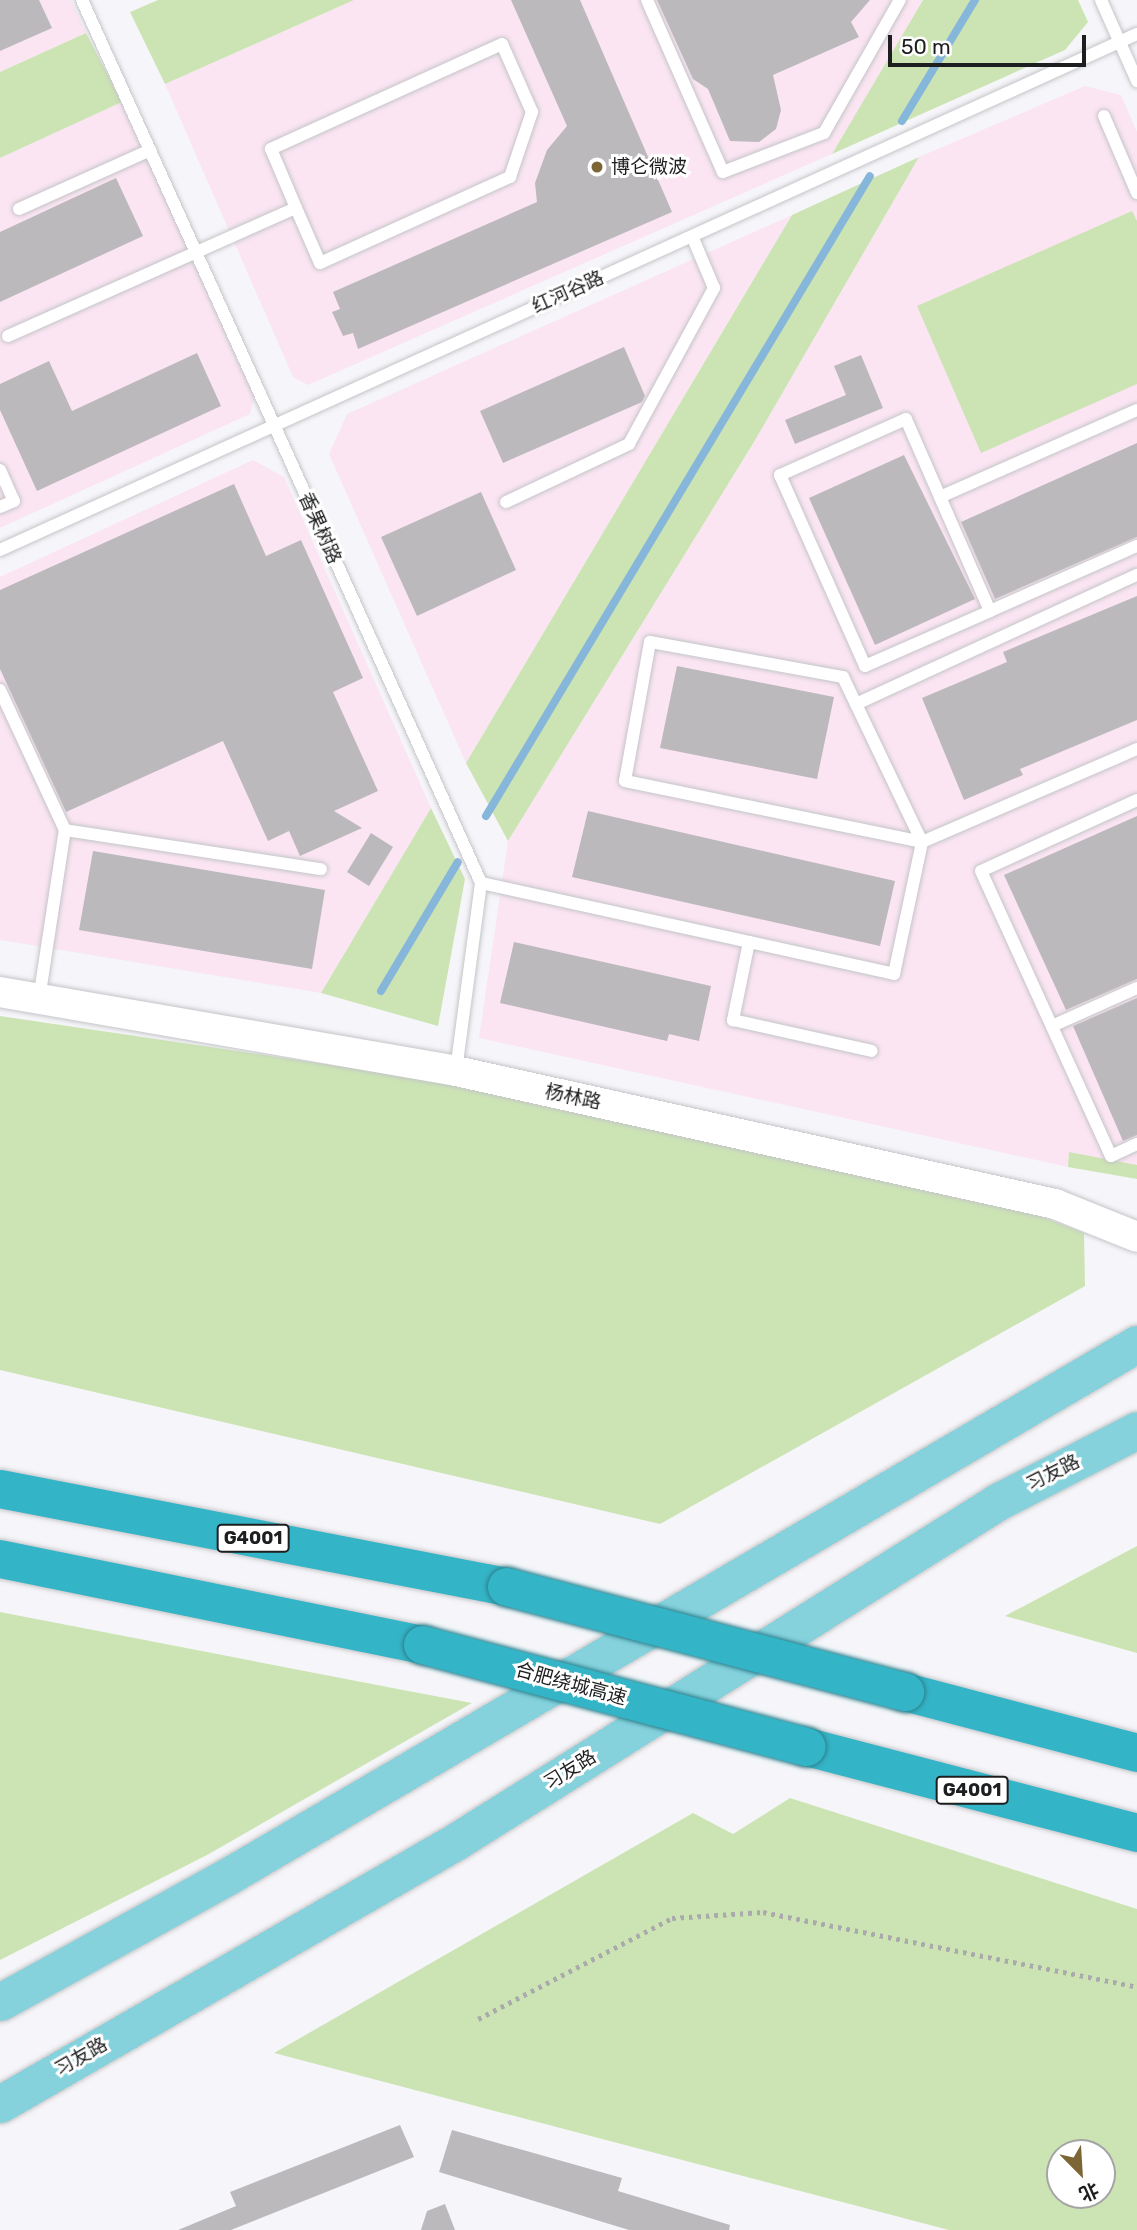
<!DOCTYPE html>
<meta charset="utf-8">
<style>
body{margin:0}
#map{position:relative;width:1137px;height:2230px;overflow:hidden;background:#f6f6fa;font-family:Rubik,"Noto Sans SC",sans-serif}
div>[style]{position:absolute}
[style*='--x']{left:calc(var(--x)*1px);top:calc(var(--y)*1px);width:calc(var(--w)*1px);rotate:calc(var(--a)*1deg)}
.industrial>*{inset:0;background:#fbe5f3}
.green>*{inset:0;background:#cce4b4}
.stream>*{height:8px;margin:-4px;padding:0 4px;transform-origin:4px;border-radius:4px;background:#87b6db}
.building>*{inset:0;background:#bcb9bc}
.path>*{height:4.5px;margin-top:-2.25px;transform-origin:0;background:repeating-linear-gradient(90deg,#aaaaad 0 3.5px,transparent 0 8.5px)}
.roads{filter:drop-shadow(0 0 2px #c4c5c8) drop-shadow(0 0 2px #c4c5c8)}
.service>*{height:12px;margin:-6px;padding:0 6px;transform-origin:6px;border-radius:6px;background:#fff}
.tertiary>*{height:30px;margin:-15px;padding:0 15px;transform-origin:15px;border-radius:15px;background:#fff}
.primary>*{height:37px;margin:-18.5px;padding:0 18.5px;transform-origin:18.5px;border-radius:18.5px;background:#85d2dd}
.motorway>*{height:38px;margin:-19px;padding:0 19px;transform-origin:19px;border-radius:19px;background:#34b4c7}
.bridges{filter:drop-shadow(0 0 2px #2c808c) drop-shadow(0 0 2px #2c808c)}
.motorway-bridge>*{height:38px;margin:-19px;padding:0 19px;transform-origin:19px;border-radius:19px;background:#34b4c7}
.dots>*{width:19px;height:19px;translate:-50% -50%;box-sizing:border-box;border:4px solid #fff;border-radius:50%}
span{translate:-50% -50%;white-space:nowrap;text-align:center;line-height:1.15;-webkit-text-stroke:6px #fff;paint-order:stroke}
.shield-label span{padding:2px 5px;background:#fff;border:2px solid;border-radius:5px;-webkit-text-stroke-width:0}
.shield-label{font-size:18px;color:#1d1e1f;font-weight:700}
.poi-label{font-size:19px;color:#1d1e1f}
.left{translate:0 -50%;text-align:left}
.street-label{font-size:19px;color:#1d1e1f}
.north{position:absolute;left:1046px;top:2139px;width:70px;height:70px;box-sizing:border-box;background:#fff;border:2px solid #a5a5a5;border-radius:50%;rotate:156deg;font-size:19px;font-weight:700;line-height:28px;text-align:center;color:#1d1e1f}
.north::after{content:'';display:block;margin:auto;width:24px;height:32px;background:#7d6636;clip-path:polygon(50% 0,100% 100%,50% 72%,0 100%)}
.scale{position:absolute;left:888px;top:35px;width:198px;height:32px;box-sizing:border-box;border:4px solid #1d1e1f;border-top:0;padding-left:9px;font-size:21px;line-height:24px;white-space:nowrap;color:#1d1e1f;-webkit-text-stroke:5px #fff;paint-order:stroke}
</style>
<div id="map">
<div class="industrial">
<i style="clip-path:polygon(0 0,71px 0,86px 33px,0 72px)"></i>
<i style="clip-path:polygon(354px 0,923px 0,832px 154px,308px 385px,293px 377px,165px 84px)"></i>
<i style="clip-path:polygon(1085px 86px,1121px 95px,1137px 132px,1137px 1165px,1069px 1153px,1068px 1167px,479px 1038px,508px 841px,754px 442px,919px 157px)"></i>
<i style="clip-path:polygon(122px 102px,255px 395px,250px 414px,0 528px,0 158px)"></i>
<i style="clip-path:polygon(792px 215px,466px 763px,329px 454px,347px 414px)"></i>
<i style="clip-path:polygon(253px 460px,284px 477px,431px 808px,321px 993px,0 940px,0 577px)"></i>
</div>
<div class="green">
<i style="clip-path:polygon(158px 0,354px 0,165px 84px,130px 12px)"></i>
<i style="clip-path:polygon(923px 0,1078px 0,1088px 22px,1065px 50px,832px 154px)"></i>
<i style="clip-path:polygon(86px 33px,122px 102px,0 158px,0 72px)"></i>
<i style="clip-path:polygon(919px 157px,754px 442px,508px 841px,466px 763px,792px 215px)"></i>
<i style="clip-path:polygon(1132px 211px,1137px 221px,1137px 384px,981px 453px,917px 306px)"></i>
<i style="clip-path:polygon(431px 808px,465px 879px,438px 1026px,321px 993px)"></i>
<i style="clip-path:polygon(0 1016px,548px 1097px,1007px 1203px,1084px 1233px,1085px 1286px,660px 1524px,0 1370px)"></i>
<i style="clip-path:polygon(1069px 1152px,1137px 1165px,1137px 1179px,1068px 1167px)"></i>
<i style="clip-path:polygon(1137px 1546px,1137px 1653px,1005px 1616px)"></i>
<i style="clip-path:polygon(0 1612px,403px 1690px,472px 1703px,207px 1855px,0 1960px)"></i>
<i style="clip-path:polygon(evenodd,790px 1798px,1137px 1909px,1137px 2230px,949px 2230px,274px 2053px,693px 1813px,733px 1834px,790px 1798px,1060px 2153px,1102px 2153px,1102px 2195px,1060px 2195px,1060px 2153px)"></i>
</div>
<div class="stream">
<i style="--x:902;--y:121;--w:141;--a:-58.9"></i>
<i style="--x:486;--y:816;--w:746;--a:-59.04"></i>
<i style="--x:381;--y:991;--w:150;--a:-59.2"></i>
</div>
<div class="building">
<i style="clip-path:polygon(0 0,39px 0,52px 28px,0 51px)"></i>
<i style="clip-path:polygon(511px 0,580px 0,672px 212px,358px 349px,353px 333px,343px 336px,332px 312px,340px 309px,333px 292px,537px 202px,535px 183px,547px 150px,567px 126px)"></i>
<i style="clip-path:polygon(657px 0,870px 0,851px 22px,859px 37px,773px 75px,781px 110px,776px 129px,759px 142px,730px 141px,708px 89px,693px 79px)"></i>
<i style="clip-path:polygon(116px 178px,143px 236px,0 302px,0 232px)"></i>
<i style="clip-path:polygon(624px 347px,645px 396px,642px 402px,503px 463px,480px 411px)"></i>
<i style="clip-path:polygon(197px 353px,221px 406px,37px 491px,0 410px,0 384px,49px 361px,72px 411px)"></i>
<i style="clip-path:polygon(861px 355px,883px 408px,795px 444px,785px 420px,846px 395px,834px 366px)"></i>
<i style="clip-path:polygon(1137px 443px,1137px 537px,995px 599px,961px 522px)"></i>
<i style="clip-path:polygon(904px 455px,975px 599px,875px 645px,809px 498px)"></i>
<i style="clip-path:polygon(234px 484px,266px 556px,301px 540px,363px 678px,333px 692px,378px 791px,334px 811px,362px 828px,300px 856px,289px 831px,268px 841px,223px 741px,66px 812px,0 669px,0 590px)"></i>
<i style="clip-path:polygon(481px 492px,516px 570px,417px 616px,381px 537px)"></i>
<i style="clip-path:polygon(1137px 596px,1137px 720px,1020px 769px,1023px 775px,964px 800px,922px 698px,1007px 662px,1003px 652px)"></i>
<i style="clip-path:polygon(677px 666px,834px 697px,817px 779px,660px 748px)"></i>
<i style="clip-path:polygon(588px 811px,895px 881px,880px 946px,572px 877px)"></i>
<i style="clip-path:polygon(1137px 816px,1137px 979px,1066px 1010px,1004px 875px)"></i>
<i style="clip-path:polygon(371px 833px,393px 847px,369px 886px,347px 872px)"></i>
<i style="clip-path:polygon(93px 851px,325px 890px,312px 969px,79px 930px)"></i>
<i style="clip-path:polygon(514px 942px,711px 986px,699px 1041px,669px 1034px,667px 1041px,500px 1003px)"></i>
<i style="clip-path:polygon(1137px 998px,1137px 1135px,1123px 1141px,1073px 1026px)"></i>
<i style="clip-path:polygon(400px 2125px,414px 2157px,231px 2230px,178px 2230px,236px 2206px,230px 2192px)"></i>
<i style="clip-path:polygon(452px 2130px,622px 2178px,618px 2191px,730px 2225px,729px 2230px,629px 2230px,439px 2172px)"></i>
<i style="clip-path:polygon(445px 2204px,455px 2230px,421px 2230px,427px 2211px)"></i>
</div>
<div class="path">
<i style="--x:478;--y:2019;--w:219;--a:-27.5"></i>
<i style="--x:672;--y:1918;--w:91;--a:-3.8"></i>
<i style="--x:763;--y:1912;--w:381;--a:11.3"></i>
</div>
<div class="roads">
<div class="service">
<i style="--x:82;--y:0;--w:969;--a:65.68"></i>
<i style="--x:481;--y:883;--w:190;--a:97.6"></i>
<i style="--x:647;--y:0;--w:188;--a:66.2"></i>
<i style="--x:723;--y:172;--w:108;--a:-21.1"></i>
<i style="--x:824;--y:133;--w:153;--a:-60.3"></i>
<i style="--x:1101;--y:0;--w:89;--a:66"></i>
<i style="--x:1104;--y:116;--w:84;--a:66.8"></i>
<i style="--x:19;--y:209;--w:144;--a:-24.2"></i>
<i style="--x:8;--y:336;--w:315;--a:-24"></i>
<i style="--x:296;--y:208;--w:60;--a:66.4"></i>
<i style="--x:320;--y:263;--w:209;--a:-24.4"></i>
<i style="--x:510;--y:177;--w:69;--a:-71.3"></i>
<i style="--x:532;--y:112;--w:74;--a:-113.8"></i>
<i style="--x:502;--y:44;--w:254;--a:155.6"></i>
<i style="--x:271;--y:149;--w:64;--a:67"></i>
<i style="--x:1137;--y:410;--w:215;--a:156.2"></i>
<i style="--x:940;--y:497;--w:124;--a:66.3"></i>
<i style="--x:990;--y:611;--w:161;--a:-23.9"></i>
<i style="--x:0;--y:470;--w:34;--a:66"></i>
<i style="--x:14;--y:501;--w:15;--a:157"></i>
<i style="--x:940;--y:497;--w:85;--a:-113.6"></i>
<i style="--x:906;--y:419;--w:138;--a:156"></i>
<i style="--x:780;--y:475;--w:209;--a:66"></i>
<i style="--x:865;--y:666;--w:137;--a:-23.7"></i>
<i style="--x:506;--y:502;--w:136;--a:-25.2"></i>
<i style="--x:629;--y:444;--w:178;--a:-61.4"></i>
<i style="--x:714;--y:288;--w:56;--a:-112.9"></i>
<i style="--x:0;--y:550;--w:1249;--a:-24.41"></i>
<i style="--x:0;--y:690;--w:154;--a:65.1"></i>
<i style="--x:856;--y:704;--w:309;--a:-24.7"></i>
<i style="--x:1137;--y:800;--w:171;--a:155.5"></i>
<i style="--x:981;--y:871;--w:313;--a:65.5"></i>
<i style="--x:1111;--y:1156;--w:29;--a:-25"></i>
<i style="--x:481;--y:883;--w:423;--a:12.4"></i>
<i style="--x:894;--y:974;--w:135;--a:-78"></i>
<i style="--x:922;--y:842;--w:183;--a:-115.6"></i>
<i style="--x:843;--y:677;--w:196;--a:-169.7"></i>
<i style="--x:650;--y:642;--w:141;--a:100.2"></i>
<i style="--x:625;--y:781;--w:303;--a:11.6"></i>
<i style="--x:922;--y:842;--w:234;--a:-23.4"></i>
<i style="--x:749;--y:942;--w:80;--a:101.6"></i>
<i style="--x:733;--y:1020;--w:142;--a:12.6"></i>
<i style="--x:39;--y:999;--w:171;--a:-81.3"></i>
<i style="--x:65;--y:830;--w:259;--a:8.7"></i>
<i style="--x:1052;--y:1026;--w:93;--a:-24.1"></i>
</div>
<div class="tertiary">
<i style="--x:0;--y:992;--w:463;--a:9.8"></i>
<i style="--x:456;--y:1071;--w:614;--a:12.52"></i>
<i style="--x:1055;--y:1204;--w:88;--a:21.9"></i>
</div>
<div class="primary">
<i style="--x:0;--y:2002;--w:263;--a:-28.9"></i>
<i style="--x:230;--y:1875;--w:1051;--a:-30.35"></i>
<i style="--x:0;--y:2104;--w:525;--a:-29.93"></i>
<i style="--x:455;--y:1842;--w:642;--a:-32.08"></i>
<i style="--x:999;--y:1501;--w:155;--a:-27.2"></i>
</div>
<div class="motorway">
<i style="--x:0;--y:1489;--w:516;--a:10.94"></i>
<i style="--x:0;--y:1559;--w:432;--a:11.5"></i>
<i style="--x:905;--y:1692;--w:240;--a:14.7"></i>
<i style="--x:807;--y:1747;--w:341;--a:14.6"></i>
</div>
</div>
<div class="bridges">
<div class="motorway-bridge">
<i style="--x:507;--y:1587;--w:412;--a:14.8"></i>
<i style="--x:423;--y:1645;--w:397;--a:14.9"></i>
</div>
</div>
<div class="dots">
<i style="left:597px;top:167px;background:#7d6636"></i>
</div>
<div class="shield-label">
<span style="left:253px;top:1538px">G4001</span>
<span style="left:972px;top:1790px">G4001</span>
</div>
<div class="poi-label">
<span class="left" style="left:611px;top:167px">博仑微波</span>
</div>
<div class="street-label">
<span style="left:568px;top:292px;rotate:-24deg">红河谷路</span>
<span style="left:320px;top:528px;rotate:66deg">香果树路</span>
<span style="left:573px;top:1097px;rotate:12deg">杨林路</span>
<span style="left:1053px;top:1473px;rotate:-27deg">习友路</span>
<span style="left:571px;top:1684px;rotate:15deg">合肥绕城高速</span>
<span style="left:570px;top:1770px;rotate:-32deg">习友路</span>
<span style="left:81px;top:2057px;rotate:-30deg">习友路</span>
</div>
<div class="north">北</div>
<div class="scale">50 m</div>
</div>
